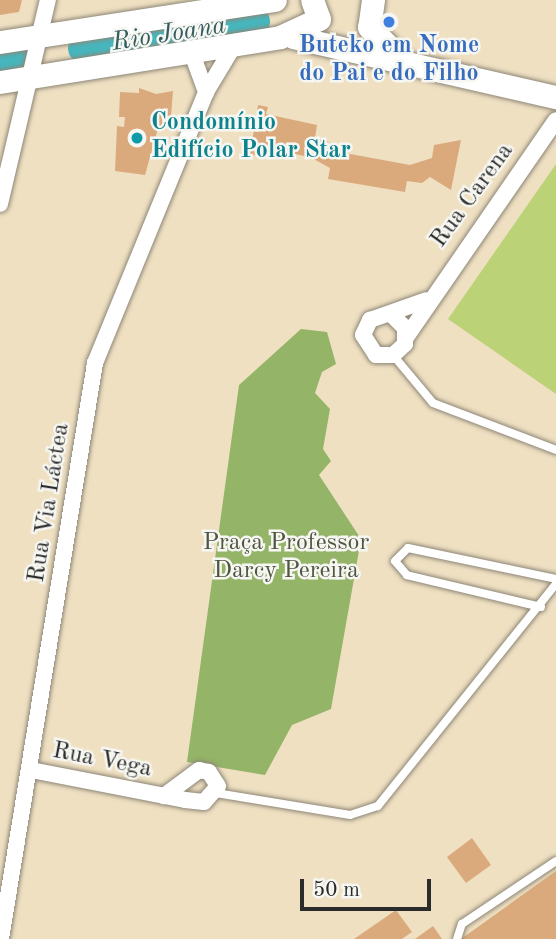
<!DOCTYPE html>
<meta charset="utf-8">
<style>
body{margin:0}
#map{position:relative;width:556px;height:939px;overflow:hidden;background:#efe0c2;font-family:"Old Standard TT",serif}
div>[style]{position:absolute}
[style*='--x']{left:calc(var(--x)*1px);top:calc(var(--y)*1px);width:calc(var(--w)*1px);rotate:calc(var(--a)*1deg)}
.green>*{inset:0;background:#bbd277}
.forest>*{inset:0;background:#94b468}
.river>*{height:32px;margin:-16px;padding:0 16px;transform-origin:16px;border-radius:16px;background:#46b6be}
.building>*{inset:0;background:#daaa7d}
.roads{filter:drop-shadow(0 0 2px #8d8676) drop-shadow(0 0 2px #8d8676)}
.service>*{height:8px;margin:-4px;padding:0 4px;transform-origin:4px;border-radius:4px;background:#fff}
.minor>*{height:16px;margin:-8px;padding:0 8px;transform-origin:8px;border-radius:8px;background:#fff}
.secondary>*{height:23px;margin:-11.5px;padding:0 11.5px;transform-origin:11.5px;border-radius:11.5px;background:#fff}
.dots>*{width:19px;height:19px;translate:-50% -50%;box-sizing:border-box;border:4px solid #f6f6f2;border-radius:50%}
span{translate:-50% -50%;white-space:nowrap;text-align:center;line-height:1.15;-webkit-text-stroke:5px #f6f6f2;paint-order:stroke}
.shop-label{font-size:24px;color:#366cbe;font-weight:700}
.culture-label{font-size:24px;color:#0d838f;font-weight:700}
.left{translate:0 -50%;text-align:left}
.street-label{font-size:24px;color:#2b2b2b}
.park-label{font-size:24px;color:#4f553e}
.water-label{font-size:26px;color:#345c5e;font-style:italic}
.scale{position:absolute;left:300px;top:879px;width:131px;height:32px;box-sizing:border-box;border:4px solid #2b2b2b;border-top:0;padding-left:9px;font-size:21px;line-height:24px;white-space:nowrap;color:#2b2b2b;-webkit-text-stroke:5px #f6f6f2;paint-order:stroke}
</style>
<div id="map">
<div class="green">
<i style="clip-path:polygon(556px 164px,556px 394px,448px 319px)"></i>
</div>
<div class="forest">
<i style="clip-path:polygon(301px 329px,327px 332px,336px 364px,322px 372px,315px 393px,330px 409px,323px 449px,331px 461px,319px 475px,361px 539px,331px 709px,292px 725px,265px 775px,187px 762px,239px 385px)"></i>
</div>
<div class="river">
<i style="--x:84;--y:48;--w:172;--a:-8.7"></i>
<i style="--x:0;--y:61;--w:15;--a:-8"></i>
</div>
<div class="building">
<i style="clip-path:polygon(0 0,22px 0,19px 12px,0 15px)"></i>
<i style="clip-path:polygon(139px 88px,156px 94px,173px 91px,171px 116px,158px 128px,145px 175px,115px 171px,117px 126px,124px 127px,125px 117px,119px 117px,120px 92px,139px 93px)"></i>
<i style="clip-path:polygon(258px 105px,268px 107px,266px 114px,317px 125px,315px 138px,329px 142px,334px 151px,410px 165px,432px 158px,434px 145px,461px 140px,451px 190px,430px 177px,422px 183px,407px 181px,405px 192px,328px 179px,330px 168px,310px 157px,261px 148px,259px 156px,250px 154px)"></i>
<i style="clip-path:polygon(472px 838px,491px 865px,466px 883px,447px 857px)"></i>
<i style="clip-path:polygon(556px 871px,556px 939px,461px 939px)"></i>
<i style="clip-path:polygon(396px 910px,412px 932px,402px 939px,354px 939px)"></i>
<i style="clip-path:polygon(433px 926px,442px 939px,415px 939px)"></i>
</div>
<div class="roads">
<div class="service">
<i style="--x:393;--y:355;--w:62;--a:50.2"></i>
<i style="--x:433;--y:403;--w:132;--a:20.9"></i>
<i style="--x:541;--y:607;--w:138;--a:-166.6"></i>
<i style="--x:407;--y:575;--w:18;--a:-131"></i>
<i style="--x:395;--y:561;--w:18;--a:-45"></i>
<i style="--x:408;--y:548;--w:151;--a:11.8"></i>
<i style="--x:216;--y:793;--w:136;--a:9.3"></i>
<i style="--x:350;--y:815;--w:29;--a:-18"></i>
<i style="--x:378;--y:806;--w:285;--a:-51.3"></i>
<i style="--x:457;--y:939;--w:16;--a:-72"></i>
<i style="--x:462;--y:924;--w:113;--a:-33.8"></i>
</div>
<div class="minor">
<i style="--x:191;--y:51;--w:44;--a:69.9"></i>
<i style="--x:0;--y:204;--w:210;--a:-76.8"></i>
<i style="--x:393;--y:316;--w:17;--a:45"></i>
<i style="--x:405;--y:328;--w:16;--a:90"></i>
<i style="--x:405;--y:344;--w:16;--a:137"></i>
<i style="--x:393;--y:355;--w:17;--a:180"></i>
<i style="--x:376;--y:355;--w:24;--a:-123"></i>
<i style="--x:363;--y:335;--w:17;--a:-65"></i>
<i style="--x:370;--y:320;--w:60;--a:-19.3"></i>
<i style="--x:407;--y:336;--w:262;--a:-55.4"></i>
<i style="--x:31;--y:770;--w:157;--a:11"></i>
<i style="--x:185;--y:800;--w:19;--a:6"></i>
<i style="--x:204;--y:802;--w:21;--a:-49"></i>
<i style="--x:218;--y:786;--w:17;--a:-123"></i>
<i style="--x:209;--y:772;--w:10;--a:-169"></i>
<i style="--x:199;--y:770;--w:44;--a:143.4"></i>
<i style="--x:1;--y:939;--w:584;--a:-80.73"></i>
<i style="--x:95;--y:363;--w:293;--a:-67.7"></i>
<i style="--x:206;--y:92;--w:56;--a:-58.9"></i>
</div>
<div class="secondary">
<i style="--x:373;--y:0;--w:27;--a:98"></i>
<i style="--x:369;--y:27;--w:42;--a:45"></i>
<i style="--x:293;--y:37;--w:270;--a:12.9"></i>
<i style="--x:0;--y:42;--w:278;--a:-8.7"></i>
<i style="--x:0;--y:82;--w:284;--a:-9.1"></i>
<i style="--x:280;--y:37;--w:43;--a:-24.8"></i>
<i style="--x:319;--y:19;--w:20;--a:-110"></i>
</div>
</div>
<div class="dots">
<i style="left:389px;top:22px;background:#3f7fe0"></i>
<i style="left:137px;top:138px;background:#0f9aa8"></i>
</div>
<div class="shop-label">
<span style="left:389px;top:61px">Buteko em Nome<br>do Pai e do Filho</span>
</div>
<div class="culture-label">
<span class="left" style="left:151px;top:138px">Condomínio<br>Edifício Polar Star</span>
</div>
<div class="street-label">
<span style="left:473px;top:196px;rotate:-54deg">Rua Carena</span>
<span style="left:50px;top:503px;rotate:-81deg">Rua Via Láctea</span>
<span style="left:102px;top:761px;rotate:11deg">Rua Vega</span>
</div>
<div class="park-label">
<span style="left:286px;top:558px">Praça Professor<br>Darcy Pereira</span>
</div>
<div class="water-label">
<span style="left:169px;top:35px;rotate:-9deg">Rio Joana</span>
</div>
<div class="scale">50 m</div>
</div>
